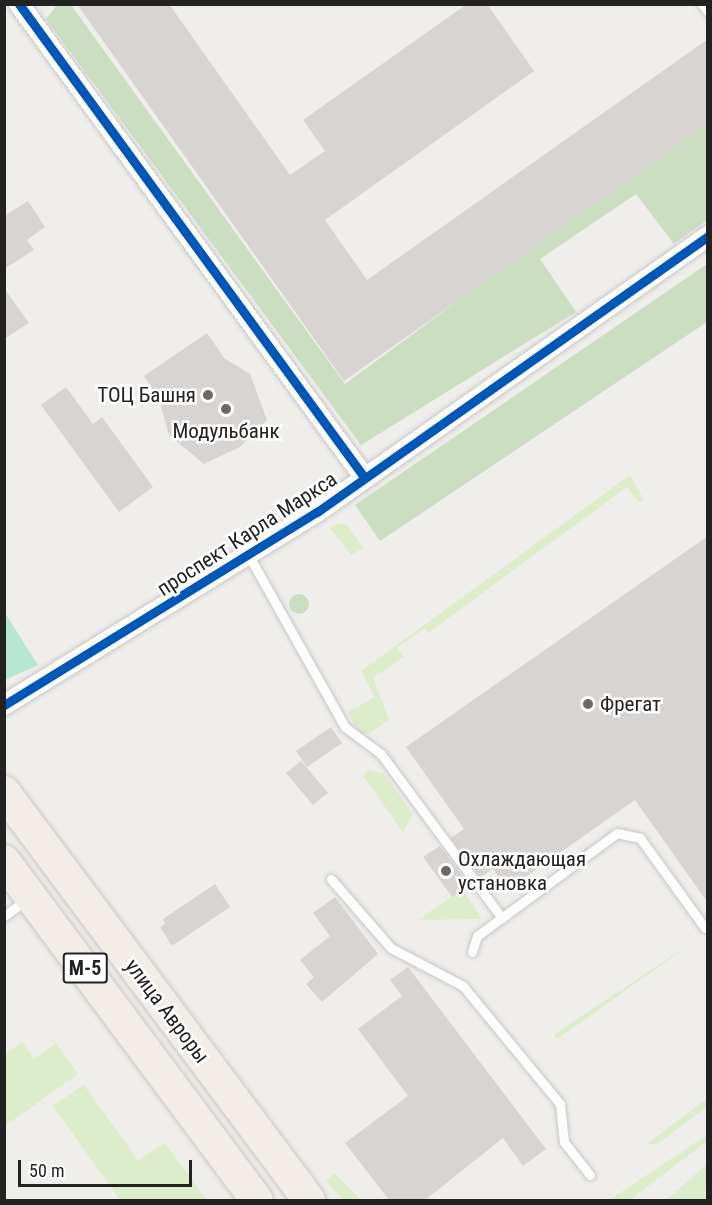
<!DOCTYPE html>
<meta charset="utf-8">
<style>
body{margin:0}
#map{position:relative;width:712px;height:1205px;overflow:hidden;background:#f0eeeb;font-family:"Roboto Condensed",sans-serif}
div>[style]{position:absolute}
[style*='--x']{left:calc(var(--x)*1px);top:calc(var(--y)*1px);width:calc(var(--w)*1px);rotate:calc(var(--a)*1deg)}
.grass>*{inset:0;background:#ddeccb}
.forest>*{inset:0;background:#cbdec1}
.round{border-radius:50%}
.pitch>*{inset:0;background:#b7e6d2}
.building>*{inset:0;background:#d7d4d2}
.roads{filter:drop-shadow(0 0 2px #c9c8c7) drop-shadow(0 0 2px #c9c8c7)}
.lane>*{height:9px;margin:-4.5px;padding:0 4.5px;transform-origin:4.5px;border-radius:4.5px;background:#fdfcfc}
.street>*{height:20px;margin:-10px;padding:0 10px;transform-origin:10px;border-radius:10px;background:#fdfcfc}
.primary>*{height:32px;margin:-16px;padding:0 16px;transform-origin:16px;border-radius:16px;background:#f3ede7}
.cycleway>*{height:9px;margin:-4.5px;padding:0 4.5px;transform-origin:4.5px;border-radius:4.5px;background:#0057b8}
.dots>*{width:16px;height:16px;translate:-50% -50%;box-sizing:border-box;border:3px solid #fff;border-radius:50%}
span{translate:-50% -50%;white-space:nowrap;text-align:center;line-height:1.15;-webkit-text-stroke:5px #fff;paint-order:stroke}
.shield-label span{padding:2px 4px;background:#fff;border:2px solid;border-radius:4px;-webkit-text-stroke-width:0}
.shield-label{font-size:20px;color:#222;font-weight:700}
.poi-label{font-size:21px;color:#222}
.right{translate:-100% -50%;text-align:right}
.left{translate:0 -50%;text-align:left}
.street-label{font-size:21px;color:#222}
.frame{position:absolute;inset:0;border:6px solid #222;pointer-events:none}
.scale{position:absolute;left:18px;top:1160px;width:174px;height:27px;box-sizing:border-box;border:3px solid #222;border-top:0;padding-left:8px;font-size:18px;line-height:21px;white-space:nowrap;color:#222;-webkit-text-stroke:4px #fff;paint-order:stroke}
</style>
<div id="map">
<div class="grass">
<i style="clip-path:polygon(630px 475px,644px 500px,639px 502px,627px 487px,428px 633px,425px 628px,397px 648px,404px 657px,373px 678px,389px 720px,368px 734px,359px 734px,348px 712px,375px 697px,361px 671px)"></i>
<i style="clip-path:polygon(338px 523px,347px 525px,363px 548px,351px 555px,330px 528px)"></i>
<i style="clip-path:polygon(369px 770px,384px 774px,413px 814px,403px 832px,363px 776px)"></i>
<i style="clip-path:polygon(462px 889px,482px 919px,418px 920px)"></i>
<i style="clip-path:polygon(696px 940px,559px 1038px,554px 1037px,556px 1033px)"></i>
<i style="clip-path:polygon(22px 1042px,34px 1059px,56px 1043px,78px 1074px,5px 1126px,5px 1054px)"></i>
<i style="clip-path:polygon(84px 1085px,138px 1160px,165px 1143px,207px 1200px,120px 1200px,53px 1106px)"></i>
<i style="clip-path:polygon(707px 1098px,707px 1107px,657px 1144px,647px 1144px)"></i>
<i style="clip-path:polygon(707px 1135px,707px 1141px,630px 1200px,609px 1200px)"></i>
<i style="clip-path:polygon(707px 1164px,705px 1200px,666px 1200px)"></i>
<i style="clip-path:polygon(334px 1173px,361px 1200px,343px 1200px,326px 1181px)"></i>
</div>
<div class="forest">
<i style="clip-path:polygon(57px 5px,71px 5px,345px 384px,707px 117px,707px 220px,674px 244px,636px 194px,540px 259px,576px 312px,361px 445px,46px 19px)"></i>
<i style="clip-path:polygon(707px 264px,707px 322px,380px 541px,355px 505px)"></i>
<i class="round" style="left:289px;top:594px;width:20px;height:20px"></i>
</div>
<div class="pitch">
<i style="clip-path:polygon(5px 613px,38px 665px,5px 680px,4px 680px)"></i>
</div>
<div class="building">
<i style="clip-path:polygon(77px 4px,169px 4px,290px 175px,325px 151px,303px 120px,467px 4px,487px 4px,534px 71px,325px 220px,367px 280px,708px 39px,708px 124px,344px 381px)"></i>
<i style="clip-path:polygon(28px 201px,45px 227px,27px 240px,34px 250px,4px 269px,4px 216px)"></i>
<i style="clip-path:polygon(4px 288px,29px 323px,4px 339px)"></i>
<i style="clip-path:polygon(207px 333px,224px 358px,250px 374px,267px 420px,240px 447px,204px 464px,169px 435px,159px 400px,144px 376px)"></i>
<i style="clip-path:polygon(66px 387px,93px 424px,102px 417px,153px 487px,119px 512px,41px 405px)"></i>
<i style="clip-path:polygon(708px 536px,708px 903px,635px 800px,507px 890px,493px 869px,480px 877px,451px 838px,464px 829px,406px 747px)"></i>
<i style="clip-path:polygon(331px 727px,342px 743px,307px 767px,296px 751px)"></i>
<i style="clip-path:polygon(301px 761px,328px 793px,313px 805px,286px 773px)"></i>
<i style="clip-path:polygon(440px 846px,469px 885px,452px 897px,423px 857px)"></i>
<i style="clip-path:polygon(215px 884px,230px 907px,172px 946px,160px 927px,165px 924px,163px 919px)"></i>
<i style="clip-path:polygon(335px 897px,378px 954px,322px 1002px,306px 984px,314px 977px,300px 960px,330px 936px,313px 913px)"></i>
<i style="clip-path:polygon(408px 967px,546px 1149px,523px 1166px,503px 1138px,425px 1200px,389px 1200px,345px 1143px,408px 1096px,358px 1029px,402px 996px,390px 980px)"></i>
</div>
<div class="roads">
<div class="lane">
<i style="--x:702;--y:4;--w:10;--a:53"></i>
<i style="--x:249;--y:556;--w:196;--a:60.7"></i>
<i style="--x:345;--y:727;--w:45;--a:36.9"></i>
<i style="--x:381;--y:754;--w:204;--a:53.6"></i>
<i style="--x:331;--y:879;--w:91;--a:49"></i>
<i style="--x:391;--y:948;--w:81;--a:27.8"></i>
<i style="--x:463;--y:986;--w:153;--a:50.6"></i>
<i style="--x:560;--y:1104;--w:38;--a:84"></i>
<i style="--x:564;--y:1142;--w:42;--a:51.8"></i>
<i style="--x:4;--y:916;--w:29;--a:-36"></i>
<i style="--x:472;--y:952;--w:17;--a:-73"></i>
<i style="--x:477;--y:936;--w:174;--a:-36.3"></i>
<i style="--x:617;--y:833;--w:24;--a:12"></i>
<i style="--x:640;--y:838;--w:111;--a:54.2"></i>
</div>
<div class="street">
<i style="--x:19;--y:4;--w:585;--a:53.89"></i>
<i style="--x:4;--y:705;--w:368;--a:-31.7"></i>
<i style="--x:317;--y:512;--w:479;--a:-35.2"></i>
</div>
<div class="primary">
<i style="--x:4;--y:792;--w:509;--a:53.22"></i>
<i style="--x:4;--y:861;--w:423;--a:53.3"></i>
</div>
</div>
<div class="cycleway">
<i style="--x:19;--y:4;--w:585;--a:53.89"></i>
<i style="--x:4;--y:705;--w:368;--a:-31.7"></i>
<i style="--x:317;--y:512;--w:479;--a:-35.2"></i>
</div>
<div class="dots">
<i style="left:208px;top:395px;background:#6a6968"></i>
<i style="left:226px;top:409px;background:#6a6968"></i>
<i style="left:588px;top:704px;background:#6a6968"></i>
<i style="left:446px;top:871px;background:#6a6968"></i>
</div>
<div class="shield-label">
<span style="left:85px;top:968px">М-5</span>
</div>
<div class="poi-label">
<span class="right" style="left:196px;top:395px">ТОЦ Башня</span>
<span style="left:226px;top:431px">Модульбанк</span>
<span class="left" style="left:600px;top:704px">Фрегат</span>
<span class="left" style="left:458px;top:871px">Охлаждающая<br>установка</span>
</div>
<div class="street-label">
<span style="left:247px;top:534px;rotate:-33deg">проспект Карла Маркса</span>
<span style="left:167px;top:1011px;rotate:53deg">улица Авроры</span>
</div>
<div class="frame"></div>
<div class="scale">50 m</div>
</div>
